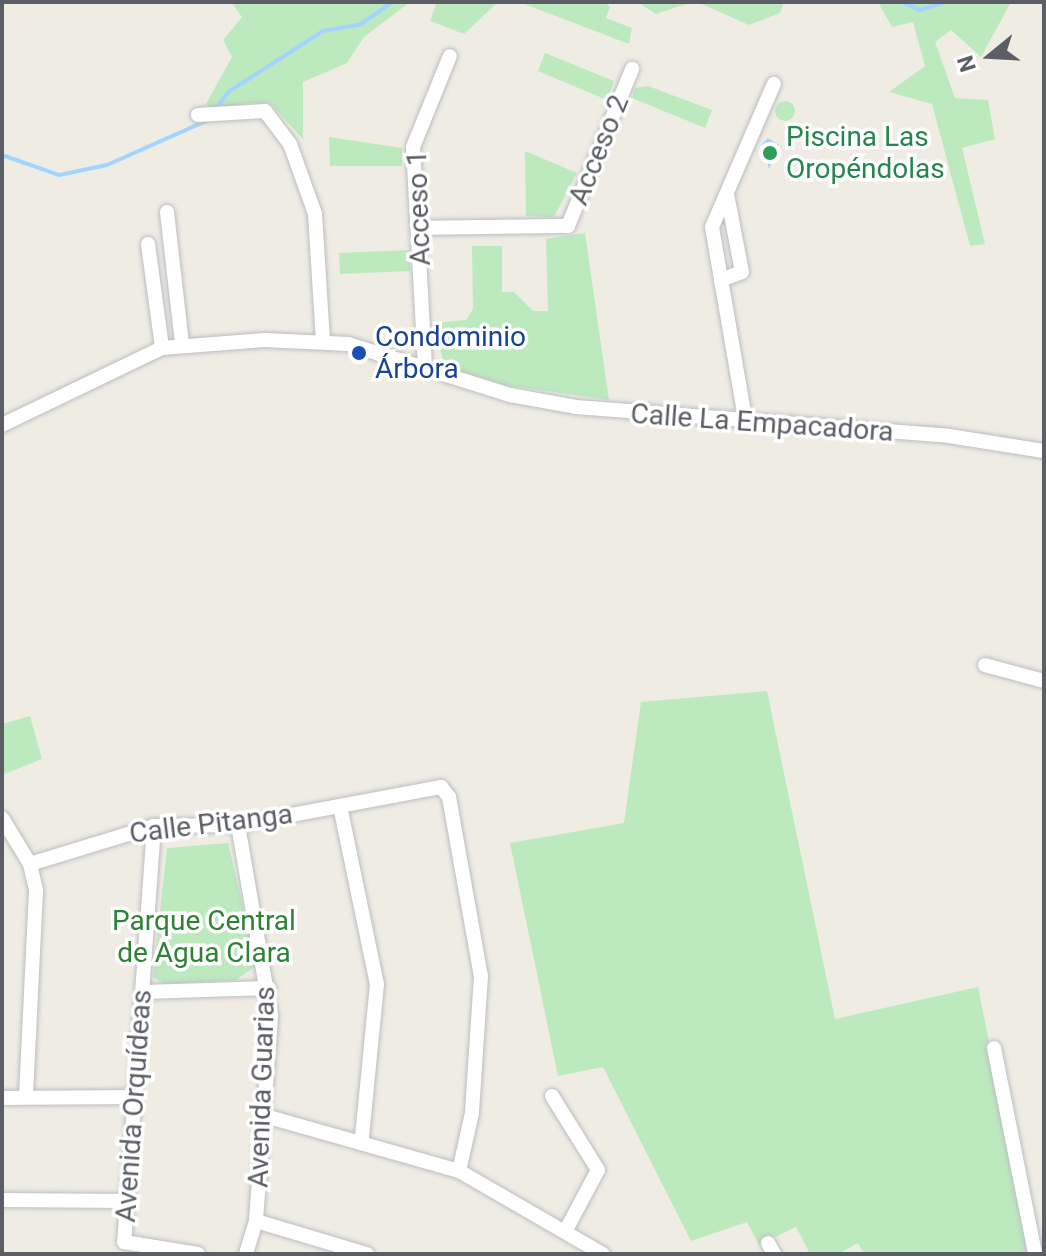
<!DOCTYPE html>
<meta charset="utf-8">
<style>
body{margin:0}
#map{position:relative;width:1046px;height:1256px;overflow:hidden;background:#efede3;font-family:Roboto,sans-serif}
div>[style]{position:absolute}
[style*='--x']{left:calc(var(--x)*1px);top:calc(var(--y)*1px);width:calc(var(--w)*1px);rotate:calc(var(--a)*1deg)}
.green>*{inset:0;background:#bde9bf}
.round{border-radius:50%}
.water>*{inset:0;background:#a3d4ff}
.stream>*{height:4px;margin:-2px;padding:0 2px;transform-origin:2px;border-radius:2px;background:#a3d4ff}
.roads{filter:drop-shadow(0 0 2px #bbbdc3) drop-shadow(0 0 2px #bbbdc3)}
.minor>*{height:14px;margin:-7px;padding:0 7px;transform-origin:7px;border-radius:7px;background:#fff}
.dots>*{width:22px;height:22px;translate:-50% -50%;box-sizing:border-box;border:4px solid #fff;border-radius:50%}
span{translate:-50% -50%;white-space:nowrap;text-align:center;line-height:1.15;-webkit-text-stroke:7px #fff;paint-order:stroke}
.leisure-label{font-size:28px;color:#27864d}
.left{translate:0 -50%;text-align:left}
.street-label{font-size:28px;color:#5b5f65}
.transit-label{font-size:28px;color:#164399}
.park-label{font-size:28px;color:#2d8334}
.frame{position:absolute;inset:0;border:4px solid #5b5f65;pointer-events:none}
.north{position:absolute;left:950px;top:16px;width:80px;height:80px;-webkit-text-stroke:6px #fff;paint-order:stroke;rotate:252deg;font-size:22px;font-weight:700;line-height:32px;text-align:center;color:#5b5f65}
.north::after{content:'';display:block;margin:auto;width:28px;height:36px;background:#5b5f65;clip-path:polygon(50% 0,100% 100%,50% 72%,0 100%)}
</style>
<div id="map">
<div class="green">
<i style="clip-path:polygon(231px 2px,410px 2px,364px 37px,347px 63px,303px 82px,303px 139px,270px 103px,247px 103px,218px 116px,206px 104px,232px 57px,223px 40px,242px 17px)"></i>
<i style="clip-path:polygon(437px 2px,498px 2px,464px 34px,430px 21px)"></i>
<i style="clip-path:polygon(519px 2px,604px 2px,610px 7px,606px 18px,632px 28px,629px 44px)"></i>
<i style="clip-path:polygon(637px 2px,692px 2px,656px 14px)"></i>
<i style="clip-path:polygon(697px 2px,784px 2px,780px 13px,749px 25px)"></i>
<i style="clip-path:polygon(878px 2px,1011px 2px,981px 57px,951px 30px,935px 42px,955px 98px,988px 100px,995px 139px,962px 148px,985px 244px,970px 246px,932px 104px,889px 92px,925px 66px,913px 22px,892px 27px)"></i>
<i style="clip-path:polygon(545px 53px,614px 81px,607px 100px,538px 71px)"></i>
<i style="clip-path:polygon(648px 86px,712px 110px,705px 128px,632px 98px,635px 88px)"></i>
<i class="round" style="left:775px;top:101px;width:20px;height:20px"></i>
<i style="clip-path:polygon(329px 137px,402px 148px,402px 166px,330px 166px)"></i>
<i style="clip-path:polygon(525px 151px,577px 173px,554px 217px,526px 216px)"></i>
<i style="clip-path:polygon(585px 233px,609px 400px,505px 385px,444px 366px,434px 323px,466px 320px,473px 309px,472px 246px,502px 246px,502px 292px,514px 292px,533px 311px,548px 311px,546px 239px)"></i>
<i style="clip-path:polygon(409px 250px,410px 271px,340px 274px,339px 253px)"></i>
<i style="clip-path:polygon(767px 691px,835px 1019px,978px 987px,1031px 1254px,864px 1254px,858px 1243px,838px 1254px,810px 1254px,796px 1227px,759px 1245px,747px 1222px,691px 1241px,603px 1067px,558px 1076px,510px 843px,624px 823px,641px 702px)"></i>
<i style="clip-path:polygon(30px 716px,42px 759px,2px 775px,2px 724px)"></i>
<i style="clip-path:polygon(228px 843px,257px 965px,236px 980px,164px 984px,153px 977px,167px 848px)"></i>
</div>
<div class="water">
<i style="clip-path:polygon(768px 138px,779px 145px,769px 169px,762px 144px)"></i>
</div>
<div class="stream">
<i style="--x:902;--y:2;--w:20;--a:24"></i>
<i style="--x:920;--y:10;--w:27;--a:-17"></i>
<i style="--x:215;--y:110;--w:22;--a:-54"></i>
<i style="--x:228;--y:92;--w:113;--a:-32.7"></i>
<i style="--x:323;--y:31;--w:39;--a:-10"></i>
<i style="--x:361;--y:24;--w:39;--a:-35"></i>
<i style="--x:2;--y:155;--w:60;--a:19.3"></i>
<i style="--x:59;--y:175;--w:49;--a:-11.8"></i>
<i style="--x:107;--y:165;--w:111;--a:-24"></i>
</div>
<div class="roads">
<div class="minor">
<i style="--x:198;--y:115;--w:67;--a:-3.4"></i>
<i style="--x:265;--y:111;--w:41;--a:52.9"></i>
<i style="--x:290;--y:144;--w:74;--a:70.3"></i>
<i style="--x:315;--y:214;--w:128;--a:86.4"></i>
<i style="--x:167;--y:212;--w:132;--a:83.5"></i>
<i style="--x:418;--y:228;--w:150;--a:-0.8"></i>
<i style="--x:568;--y:226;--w:170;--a:-67.8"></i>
<i style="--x:148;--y:244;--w:105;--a:82.3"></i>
<i style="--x:721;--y:280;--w:22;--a:-21"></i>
<i style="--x:742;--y:272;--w:79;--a:-100.9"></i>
<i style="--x:425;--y:367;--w:220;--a:-93.1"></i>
<i style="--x:413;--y:147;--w:98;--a:-67.9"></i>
<i style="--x:746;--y:424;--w:200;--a:-99.8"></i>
<i style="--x:712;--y:227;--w:156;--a:-66.6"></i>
<i style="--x:2;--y:425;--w:178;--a:-25.7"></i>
<i style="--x:162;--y:348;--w:103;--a:-4.4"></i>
<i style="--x:265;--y:340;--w:83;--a:2.8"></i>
<i style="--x:348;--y:344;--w:170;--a:17.5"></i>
<i style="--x:510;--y:395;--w:67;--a:10.3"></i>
<i style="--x:576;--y:407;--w:374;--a:4.4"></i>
<i style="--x:949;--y:436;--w:96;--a:9"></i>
<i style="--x:985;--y:665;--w:61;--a:15.2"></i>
<i style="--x:340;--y:806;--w:182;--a:78.3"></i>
<i style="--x:377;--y:984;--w:155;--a:95.6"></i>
<i style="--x:2;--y:818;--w:54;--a:58.7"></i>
<i style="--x:30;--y:864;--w:28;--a:77"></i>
<i style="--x:36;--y:891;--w:205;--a:92.8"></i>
<i style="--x:238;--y:825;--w:194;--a:80.2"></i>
<i style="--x:271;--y:1016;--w:206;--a:94.2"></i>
<i style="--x:256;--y:1221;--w:34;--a:107"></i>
<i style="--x:154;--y:826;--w:417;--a:94.1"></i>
<i style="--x:124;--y:1242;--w:75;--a:9.2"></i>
<i style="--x:30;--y:864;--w:130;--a:-17"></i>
<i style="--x:154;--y:826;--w:84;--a:-0.7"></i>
<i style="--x:238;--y:825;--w:207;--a:-10.6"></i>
<i style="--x:441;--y:787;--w:13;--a:51"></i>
<i style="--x:449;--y:797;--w:182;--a:79.9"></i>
<i style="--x:481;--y:976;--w:137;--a:93.8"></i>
<i style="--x:472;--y:1113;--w:59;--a:102.6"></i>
<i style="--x:143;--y:992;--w:126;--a:-1.8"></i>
<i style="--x:994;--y:1048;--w:210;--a:78.7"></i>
<i style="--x:552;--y:1096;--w:87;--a:58.1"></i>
<i style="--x:598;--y:1170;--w:68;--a:118.1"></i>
<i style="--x:2;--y:1098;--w:133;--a:-0.4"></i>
<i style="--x:265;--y:1116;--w:202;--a:15.8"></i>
<i style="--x:459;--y:1171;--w:166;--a:30"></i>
<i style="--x:2;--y:1200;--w:126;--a:0.5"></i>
<i style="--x:256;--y:1221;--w:116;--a:16.6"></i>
<i style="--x:768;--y:1243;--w:13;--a:61"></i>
</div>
</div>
<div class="dots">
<i style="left:770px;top:153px;background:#2e9e5b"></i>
<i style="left:359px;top:353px;background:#1a4fb4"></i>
</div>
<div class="leisure-label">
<span class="left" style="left:786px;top:153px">Piscina Las<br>Oropéndolas</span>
</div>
<div class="street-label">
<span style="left:599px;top:150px;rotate:-68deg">Acceso 2</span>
<span style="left:419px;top:208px;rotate:-92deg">Acceso 1</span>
<span style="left:762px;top:423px;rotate:4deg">Calle La Empacadora</span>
<span style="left:211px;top:824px;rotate:-7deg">Calle Pitanga</span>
<span style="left:262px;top:1087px;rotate:-88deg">Avenida Guarias</span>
<span style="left:134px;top:1106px;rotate:-86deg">Avenida Orquídeas</span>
</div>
<div class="transit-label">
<span class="left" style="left:375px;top:353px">Condominio<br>Árbora</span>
</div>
<div class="park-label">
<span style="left:204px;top:937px">Parque Central<br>de Agua Clara</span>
</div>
<div class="frame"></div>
<div class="north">N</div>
</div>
